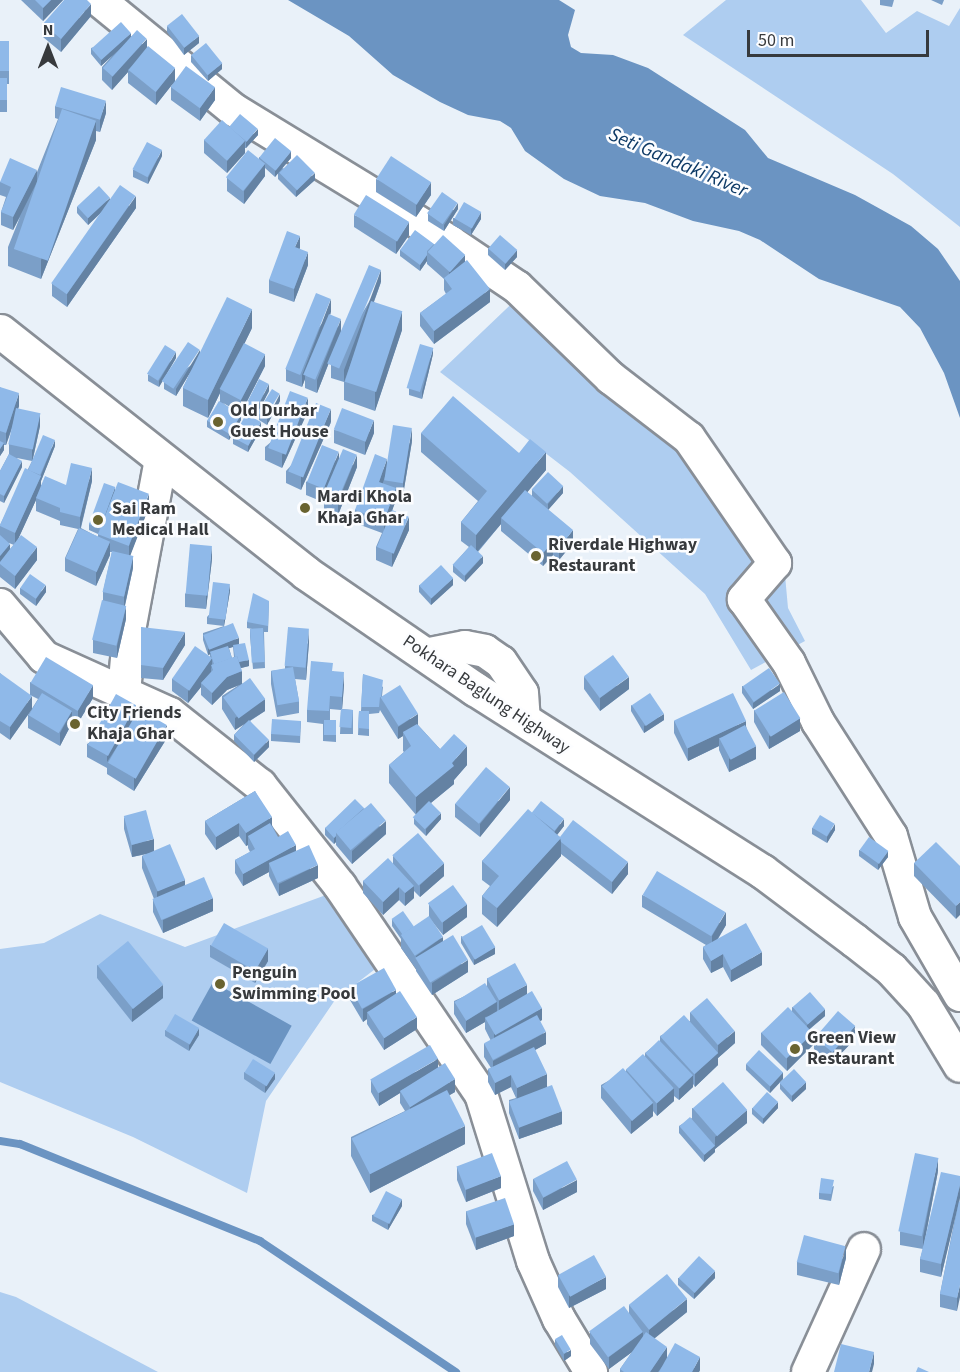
<!DOCTYPE html>
<html>
<head>
<meta charset="utf-8">
<style>
  body { margin:0 }
  #map { position:relative; width:960px; height:1372px; overflow:hidden; background:#e9f1f9; font-family:"Source Sans 3",sans-serif }
  div>[style] { position:absolute }
  .green>* { inset:0; background:#aecdf0 }
  .water>* { inset:0; background:#6b94c2; transform-origin:0 0 }
  .stream>* { height:8px; margin:-4px; padding:0 4px; transform-origin:4px; border-radius:4px; background:#6b94c2 }
  .roads { filter:drop-shadow(2px 0 #898f97) drop-shadow(-2px 0 #898f97) drop-shadow(0 2px #898f97) drop-shadow(0 -2px #898f97) }
  .minor>* { height:32px; margin:-16px; padding:0 16px; transform-origin:16px; border-radius:16px; background:#fff }
  .highway>* { height:33px; margin:-16.5px; padding:0 16.5px; transform-origin:16.5px; border-radius:16.5px; background:#fff }
  .wall>* { inset:0; background:#7b9fc8 }
  .shaded-wall>* { inset:0; background:#6482a3 }
  .building>* { inset:0; background:#8fb9e9; transform-origin:0 0 }
  .dots>* { width:16px; height:16px; translate:-50% -50%; box-sizing:border-box; border:3px solid #fcfdff; border-radius:50% }
  span { translate:-50% -50%; white-space:nowrap; text-align:center; line-height:1.15; -webkit-text-stroke:5px #fcfdff; paint-order:stroke }
  .poi-label { font-size:18px; color:#373a3d; font-weight:700 }
  .left { translate:0 -50%; text-align:left }
  .street-label { font-size:18px; color:#373a3d }
  .water-label { font-size:20px; color:#0e3a66; font-style:italic }
  .north { position:absolute; left:18px; top:18px; width:60px; height:60px; -webkit-text-stroke:4px #fcfdff; paint-order:stroke; rotate:0deg; font-size:16px; font-weight:700; line-height:24px; text-align:center; color:#373a3d }
  .north::after { content:''; display:block; margin:auto; width:21px; height:27px; background:#373a3d; clip-path:polygon(50% 0,100% 100%,50% 72%,0 100%) }
  .scale { position:absolute; left:747px; top:30px; width:182px; height:27px; box-sizing:border-box; border:3px solid #373a3d; border-top:0; padding-left:8px; font-size:18px; line-height:21px; white-space:nowrap; color:#373a3d; -webkit-text-stroke:4px #fcfdff; paint-order:stroke }
</style>
</head>
<body>
<div id="map">
  <div class="green">
    <i style="clip-path:polygon(726px 0,861px 0,886px 33px,917px 11px,949px 26px,960px 8px,960px 227px,893px 174px,683px 35px)"></i>
    <i style="clip-path:polygon(527px 289px,783px 553px,788px 608px,805px 641px,751px 670px,705px 594px,570px 472px,440px 372px)"></i>
    <i style="clip-path:polygon(326px 895px,379px 966px,335px 1000px,266px 1101px,247px 1193px,133px 1137px,0 1082px,0 949px,44px 943px,100px 914px,185px 947px)"></i>
    <i style="clip-path:polygon(0 1292px,16px 1297px,158px 1372px,0 1372px)"></i>
  </div>
  <div class="water">
    <i style="clip-path:polygon(288px 0,559px 0,575px 10px,568px 35px,571px 47px,581px 53px,613px 55px,648px 68px,745px 130px,768px 158px,855px 195px,911px 226px,938px 249px,960px 281px,960px 418px,944px 373px,920px 328px,900px 307px,819px 279px,760px 240px,739px 231px,693px 221px,645px 203px,600px 196px,564px 179px,525px 151px,511px 128px,500px 121px,468px 115px,440px 102px,393px 75px,349px 36px)"></i>
    <i style="left:213px;top:982px;width:90px;height:44px;rotate:29deg"></i>
  </div>
  <div class="stream">
    <i style="left:0;top:1141px;width:20px;rotate:9deg"></i>
    <i style="left:20px;top:1144px;width:259px;rotate:22deg"></i>
    <i style="left:260px;top:1241px;width:236px;rotate:33.8deg"></i>
  </div>
  <div class="roads">
    <div class="minor">
      <i style="left:99px;top:0;width:174px;rotate:39.2deg"></i>
      <i style="left:234px;top:110px;width:253px;rotate:31.4deg"></i>
      <i style="left:450px;top:242px;width:81px;rotate:33.9deg"></i>
      <i style="left:517px;top:287px;width:131px;rotate:44.1deg"></i>
      <i style="left:611px;top:378px;width:98px;rotate:37.6deg"></i>
      <i style="left:689px;top:438px;width:152px;rotate:55.5deg"></i>
      <i style="left:775px;top:563px;width:48px;rotate:130.7deg"></i>
      <i style="left:744px;top:599px;width:78px;rotate:54.9deg"></i>
      <i style="left:789px;top:663px;width:66px;rotate:63.8deg"></i>
      <i style="left:818px;top:722px;width:135px;rotate:57.4deg"></i>
      <i style="left:891px;top:836px;width:84px;rotate:73.5deg"></i>
      <i style="left:915px;top:917px;width:90px;rotate:60deg"></i>
      <i style="left:0;top:605px;width:68px;rotate:49.8deg"></i>
      <i style="left:44px;top:657px;width:138px;rotate:24.3deg"></i>
      <i style="left:170px;top:714px;width:115px;rotate:38.3deg"></i>
      <i style="left:260px;top:785px;width:129px;rotate:51.6deg"></i>
      <i style="left:340px;top:886px;width:251px;rotate:55.9deg"></i>
      <i style="left:481px;top:1094px;width:175px;rotate:72.7deg"></i>
      <i style="left:533px;top:1261px;width:64px;rotate:65.9deg"></i>
      <i style="left:559px;top:1319px;width:62px;rotate:58.9deg"></i>
      <i style="left:425px;top:655px;width:41px;rotate:-11.3deg"></i>
      <i style="left:465px;top:647px;width:20px;rotate:11deg"></i>
      <i style="left:485px;top:651px;width:19px;rotate:35deg"></i>
      <i style="left:501px;top:662px;width:37px;rotate:56deg"></i>
      <i style="left:522px;top:693px;width:27px;rotate:86deg"></i>
      <i style="left:124px;top:693px;width:68px;rotate:-85deg"></i>
      <i style="left:130px;top:625px;width:169px;rotate:-79.4deg"></i>
      <i style="left:808px;top:1372px;width:135px;rotate:-65.5deg"></i>
    </div>
    <div class="highway">
      <i style="left:0;top:331px;width:390px;rotate:38.3deg"></i>
      <i style="left:306px;top:573px;width:205px;rotate:34.5deg"></i>
      <i style="left:475px;top:689px;width:340px;rotate:32.4deg"></i>
      <i style="left:762px;top:871px;width:115px;rotate:36.9deg"></i>
      <i style="left:854px;top:940px;width:47px;rotate:38.1deg"></i>
      <i style="left:891px;top:969px;width:47px;rotate:47.6deg"></i>
      <i style="left:923px;top:1004px;width:71px;rotate:58.8deg"></i>
    </div>
  </div>
  <div class="wall">
    <i style="clip-path:polygon(21px 0,63px 0,43px 21px)"></i>
    <i style="clip-path:polygon(880px 0,894px 0,892px 7px,880px 5px)"></i>
    <i style="clip-path:polygon(931px 0,944px 0,942px 5px)"></i>
    <i style="clip-path:polygon(91px 16px,61px 52px,43px 37px,43px 24px)"></i>
    <i style="clip-path:polygon(167px 26px,199px 43px,184px 55px,167px 32px)"></i>
    <i style="clip-path:polygon(131px 36px,147px 47px,175px 81px,215px 100px,200px 121px,171px 100px,171px 87px,174px 82px,156px 105px,128px 83px,128px 72px,112px 90px,102px 80px,102px 67px,113px 55px,101px 66px,91px 54px,91px 48px)"></i>
    <i style="clip-path:polygon(0 41px,9px 41px,9px 84px,7px 84px,7px 112px,0 112px)"></i>
    <i style="clip-path:polygon(191px 55px,222px 69px,208px 81px,191px 62px)"></i>
    <i style="clip-path:polygon(55px 106px,106px 113px,100px 132px,96px 131px,96px 140px,41px 279px,8px 266px,8px 247px,20px 217px,13px 230px,1px 225px,1px 212px,6px 197px,0 195px,0 182px,37px 172px,58px 119px,55px 118px)"></i>
    <i style="clip-path:polygon(229px 127px,258px 135px,246px 148px,245px 148px,245px 153px,227px 173px,204px 153px,204px 140px)"></i>
    <i style="clip-path:polygon(162px 156px,148px 184px,133px 177px,133px 170px)"></i>
    <i style="clip-path:polygon(259px 157px,291px 158px,282px 168px,315px 180px,296px 197px,278px 179px,278px 173px,275px 177px,265px 168px,265px 176px,244px 204px,227px 191px,227px 178px,259px 159px)"></i>
    <i style="clip-path:polygon(376px 179px,431px 195px,416px 217px,376px 192px)"></i>
    <i style="clip-path:polygon(110px 200px,136px 208px,67px 307px,52px 296px,52px 284px,102px 212px,88px 225px,77px 213px,77px 207px)"></i>
    <i style="clip-path:polygon(458px 209px,444px 231px,428px 221px,428px 214px)"></i>
    <i style="clip-path:polygon(354px 215px,409px 235px,396px 254px,354px 227px)"></i>
    <i style="clip-path:polygon(453px 218px,481px 219px,471px 235px,453px 225px)"></i>
    <i style="clip-path:polygon(434px 244px,465px 262px,490px 302px,434px 344px,420px 326px,420px 313px,446px 294px,444px 290px,444px 279px,427px 264px,427px 261px,420px 271px,400px 256px,400px 250px)"></i>
    <i style="clip-path:polygon(488px 248px,517px 257px,505px 270px,488px 255px)"></i>
    <i style="clip-path:polygon(299px 249px,308px 265px,294px 302px,269px 293px,269px 280px)"></i>
    <i style="clip-path:polygon(381px 282px,374px 302px,402px 330px,375px 411px,344px 400px,344px 382px,349px 368px,344px 382px,331px 378px,331px 365px)"></i>
    <i style="clip-path:polygon(331px 312px,330px 315px,341px 332px,317px 393px,305px 388px,305px 379px,302px 387px,286px 381px,286px 369px)"></i>
    <i style="clip-path:polygon(252px 328px,244px 344px,265px 366px,241px 413px,223px 403px,241px 420px,229px 440px,207px 427px,207px 421px,220px 402px,220px 393px,208px 418px,183px 406px,183px 388px,191px 371px,176px 396px,164px 389px,164px 382px)"></i>
    <i style="clip-path:polygon(433px 354px,422px 399px,409px 395px,409px 389px)"></i>
    <i style="clip-path:polygon(176px 358px,159px 387px,148px 381px,148px 375px)"></i>
    <i style="clip-path:polygon(evenodd,0 387px,19px 406px,18px 409px,40px 426px,33px 459px,55px 446px,41px 481px,41px 485px,66px 485px,92px 481px,81px 528px,98px 537px,98px 534px,89px 530px,89px 524px,115px 490px,149px 507px,130px 555px,133px 568px,125px 606px,126px 619px,117px 658px,93px 653px,93px 640px,103px 601px,103px 592px,112px 552px,110px 552px,110px 555px,96px 586px,65px 571px,65px 558px,78px 529px,60px 525px,60px 521px,36px 511px,36px 500px,18px 539px,37px 560px,15px 589px,0 577px,0 525px,32px 461px,17px 458px,22px 467px,4px 503px,0 501px,0 471px,9px 454px,9px 444px,13px 426px,6px 445px,4px 445px,4px 450px,0 456px,0 387px,9px 543px,14px 545px,10px 549px,9px 543px)"></i>
    <i style="clip-path:polygon(269px 391px,256px 416px,246px 411px,246px 405px)"></i>
    <i style="clip-path:polygon(280px 401px,267px 425px,259px 420px,259px 414px)"></i>
    <i style="clip-path:polygon(308px 411px,282px 468px,265px 460px,265px 447px)"></i>
    <i style="clip-path:polygon(331px 422px,301px 490px,286px 483px,286px 471px)"></i>
    <i style="clip-path:polygon(261px 429px,248px 452px,233px 444px,233px 438px)"></i>
    <i style="clip-path:polygon(334px 430px,374px 433px,365px 455px,334px 443px)"></i>
    <i style="clip-path:polygon(421px 433px,519px 453px,546px 470px,527px 492px,532px 496px,532px 490px,563px 493px,548px 510px,573px 543px,559px 560px,553px 555px,543px 566px,501px 531px,501px 524px,478px 552px,483px 563px,465px 582px,453px 572px,453px 565px,469px 547px,461px 541px,461px 522px,478px 501px,421px 452px)"></i>
    <i style="clip-path:polygon(412px 441px,403px 495px,396px 494px,396px 500px,392px 510px,409px 530px,392px 567px,376px 560px,376px 547px,382px 533px,355px 523px,355px 510px,387px 464px)"></i>
    <i style="clip-path:polygon(339px 458px,357px 467px,338px 515px,324px 510px,324px 501px,323px 502px,306px 495px,306px 482px)"></i>
    <i style="clip-path:polygon(212px 559px,206px 609px,185px 607px,185px 594px)"></i>
    <i style="clip-path:polygon(419px 585px,453px 585px,431px 605px,419px 592px)"></i>
    <i style="clip-path:polygon(20px 588px,46px 592px,36px 606px,20px 594px)"></i>
    <i style="clip-path:polygon(evenodd,230px 591px,224px 626px,239px 644px,249px 666px,241px 668px,242px 683px,265px 711px,250px 721px,269px 747px,254px 762px,234px 741px,234px 735px,244px 724px,235px 730px,222px 709px,222px 696px,239px 685px,227px 690px,212px 705px,201px 695px,201px 687px,188px 703px,172px 691px,172px 679px,210px 657px,210px 654px,208px 655px,203px 640px,203px 633px,224px 626px,207px 624px,207px 617px,230px 591px,233px 647px,234px 657px,232px 658px,229px 648px,233px 647px)"></i>
    <i style="clip-path:polygon(269px 601px,268px 632px,264px 632px,265px 668px,253px 669px,250px 636px,250px 629px,252px 629px,247px 628px,247px 622px)"></i>
    <i style="clip-path:polygon(141px 627px,185px 645px,163px 680px,141px 678px)"></i>
    <i style="clip-path:polygon(309px 642px,306px 680px,295px 679px,299px 701px,299px 713px,277px 717px,271px 684px,271px 671px,285px 669px,285px 666px)"></i>
    <i style="clip-path:polygon(333px 671px,344px 685px,342px 709px,353px 710px,353px 734px,340px 734px,341px 710px,330px 709px,330px 720px,336px 720px,336px 742px,323px 741px,323px 724px,307px 722px,307px 710px)"></i>
    <i style="clip-path:polygon(0 673px,32px 709px,10px 740px,0 733px)"></i>
    <i style="clip-path:polygon(363px 674px,383px 687px,382px 696px,418px 725px,440px 749px,467px 765px,454px 780px,454px 784px,431px 803px,441px 819px,426px 836px,414px 824px,414px 818px,416px 815px,389px 783px,389px 765px,404px 752px,403px 751px,403px 736px,398px 739px,380px 710px,379px 713px,369px 714px,369px 736px,358px 735px,359px 711px,361px 711px)"></i>
    <i style="clip-path:polygon(584px 677px,629px 689px,600px 711px,584px 689px)"></i>
    <i style="clip-path:polygon(30px 682px,93px 698px,78px 723px,72px 720px,72px 723px,60px 746px,28px 728px,28px 715px,38px 699px,30px 695px)"></i>
    <i style="clip-path:polygon(742px 686px,780px 691px,753px 709px,742px 693px)"></i>
    <i style="clip-path:polygon(631px 705px,664px 720px,644px 733px,631px 711px)"></i>
    <i style="clip-path:polygon(754px 710px,800px 731px,769px 749px,754px 722px)"></i>
    <i style="clip-path:polygon(136px 715px,167px 738px,134px 791px,107px 774px,107px 768px,87px 757px,87px 744px)"></i>
    <i style="clip-path:polygon(301px 721px,300px 743px,271px 741px,271px 734px)"></i>
    <i style="clip-path:polygon(674px 721px,746px 726px,756px 759px,729px 772px,719px 750px,719px 746px,688px 761px,674px 733px)"></i>
    <i style="clip-path:polygon(255px 791px,278px 837px,296px 851px,318px 878px,279px 896px,269px 876px,269px 872px,243px 886px,235px 873px,235px 860px,250px 852px,248px 848px,248px 845px,246px 846px,239px 836px,216px 850px,205px 834px,205px 821px)"></i>
    <i style="clip-path:polygon(510px 800px,480px 837px,455px 817px,455px 804px)"></i>
    <i style="clip-path:polygon(364px 808px,386px 834px,352px 864px,336px 845px,336px 842px,334px 844px,325px 835px,325px 828px)"></i>
    <i style="clip-path:polygon(532px 813px,564px 826px,557px 835px,560px 837px,628px 874px,612px 894px,561px 854px,561px 856px,497px 927px,482px 914px,482px 896px,490px 886px,482px 880px,482px 861px)"></i>
    <i style="clip-path:polygon(124px 817px,185px 885px,213px 911px,163px 933px,153px 912px,153px 899px,154px 899px,142px 868px,142px 856px,147px 854px,132px 857px,124px 829px)"></i>
    <i style="clip-path:polygon(812px 828px,835px 830px,827px 843px,812px 834px)"></i>
    <i style="clip-path:polygon(859px 850px,888px 857px,878px 870px,859px 856px)"></i>
    <i style="clip-path:polygon(393px 856px,444px 876px,420px 897px,414px 891px,414px 898px,405px 906px,399px 900px,383px 915px,363px 893px,363px 881px,393px 864px)"></i>
    <i style="clip-path:polygon(914px 863px,960px 866px,956px 919px,914px 876px)"></i>
    <i style="clip-path:polygon(642px 895px,726px 925px,718px 939px,762px 965px,731px 982px,723px 967px,711px 973px,703px 959px,703px 947px,706px 945px,642px 907px)"></i>
    <i style="clip-path:polygon(429px 904px,467px 917px,443px 935px,430px 919px,443px 942px,468px 972px,432px 995px,416px 971px,416px 968px,416px 969px,401px 948px,401px 939px,392px 926px,392px 919px,414px 927px,429px 917px)"></i>
    <i style="clip-path:polygon(461px 936px,495px 954px,474px 965px,461px 943px)"></i>
    <i style="clip-path:polygon(210px 945px,268px 961px,255px 983px,210px 957px)"></i>
    <i style="clip-path:polygon(97px 965px,163px 998px,132px 1022px,97px 978px)"></i>
    <i style="clip-path:polygon(487px 978px,527px 994px,542px 1020px,540px 1021px,546px 1044px,535px 1050px,547px 1086px,562px 1124px,519px 1139px,509px 1113px,509px 1100px,516px 1098px,511px 1087px,495px 1095px,488px 1082px,488px 1069px,491px 1068px,484px 1057px,484px 1044px,491px 1041px,485px 1029px,485px 1022px,466px 1033px,454px 1014px,454px 1001px,487px 986px)"></i>
    <i style="clip-path:polygon(350px 987px,396px 993px,417px 1029px,384px 1050px,367px 1024px,367px 1019px,363px 1022px,350px 1000px)"></i>
    <i style="clip-path:polygon(792px 1007px,825px 1016px,810px 1029px,813px 1045px,787px 1071px,761px 1045px,761px 1033px,792px 1011px)"></i>
    <i style="clip-path:polygon(690px 1012px,735px 1043px,718px 1058px,718px 1065px,695px 1087px,693px 1084px,693px 1087px,679px 1100px,674px 1096px,674px 1101px,657px 1116px,653px 1111px,653px 1116px,631px 1134px,601px 1098px,601px 1085px,626px 1071px,626px 1070px,645px 1057px,645px 1053px,660px 1041px,660px 1036px,690px 1021px)"></i>
    <i style="clip-path:polygon(165px 1030px,199px 1035px,189px 1051px,165px 1036px)"></i>
    <i style="clip-path:polygon(814px 1037px,855px 1039px,830px 1065px,814px 1049px)"></i>
    <i style="clip-path:polygon(746px 1064px,783px 1079px,770px 1093px,746px 1070px)"></i>
    <i style="clip-path:polygon(438px 1068px,455px 1092px,449px 1095px,465px 1144px,370px 1193px,351px 1156px,351px 1137px,405px 1111px,400px 1103px,400px 1093px,379px 1106px,371px 1092px,371px 1080px)"></i>
    <i style="clip-path:polygon(244px 1072px,275px 1079px,265px 1093px,244px 1079px)"></i>
    <i style="clip-path:polygon(780px 1083px,806px 1089px,792px 1102px,780px 1089px)"></i>
    <i style="clip-path:polygon(692px 1108px,747px 1123px,715px 1149px,715px 1152px,704px 1162px,679px 1133px,679px 1126px,692px 1118px)"></i>
    <i style="clip-path:polygon(752px 1108px,778px 1108px,763px 1124px,752px 1114px)"></i>
    <i style="clip-path:polygon(457px 1167px,501px 1188px,466px 1202px,457px 1180px)"></i>
    <i style="clip-path:polygon(938px 1171px,924px 1244px,960px 1176px,957px 1311px,940px 1307px,940px 1294px,957px 1208px,941px 1277px,920px 1272px,920px 1259px,923px 1249px,900px 1245px,900px 1232px)"></i>
    <i style="clip-path:polygon(533px 1179px,577px 1192px,543px 1210px,533px 1191px)"></i>
    <i style="clip-path:polygon(834px 1186px,831px 1201px,819px 1199px,819px 1193px)"></i>
    <i style="clip-path:polygon(402px 1206px,388px 1230px,372px 1221px,372px 1215px)"></i>
    <i style="clip-path:polygon(466px 1211px,514px 1236px,476px 1250px,466px 1224px)"></i>
    <i style="clip-path:polygon(846px 1258px,839px 1285px,797px 1275px,797px 1262px)"></i>
    <i style="clip-path:polygon(558px 1275px,606px 1289px,569px 1308px,558px 1287px)"></i>
    <i style="clip-path:polygon(678px 1278px,715px 1278px,694px 1299px,678px 1285px)"></i>
    <i style="clip-path:polygon(629px 1305px,687px 1312px,654px 1338px,667px 1357px,700px 1370px,699px 1372px,620px 1372px,620px 1369px,632px 1352px,609px 1369px,590px 1344px,590px 1332px,629px 1313px)"></i>
    <i style="clip-path:polygon(555px 1339px,571px 1356px,564px 1361px,555px 1345px)"></i>
  </div>
  <div class="shaded-wall">
    <i style="clip-path:polygon(51px 0,63px 0,43px 21px,43px 8px)"></i>
    <i style="clip-path:polygon(91px 4px,91px 16px,61px 52px,61px 39px)"></i>
    <i style="clip-path:polygon(131px 33px,131px 39px,101px 66px,101px 59px)"></i>
    <i style="clip-path:polygon(199px 36px,199px 43px,184px 55px,184px 48px)"></i>
    <i style="clip-path:polygon(147px 39px,147px 52px,128px 70px,128px 72px,112px 90px,112px 77px)"></i>
    <i style="clip-path:polygon(222px 63px,222px 69px,208px 81px,208px 75px)"></i>
    <i style="clip-path:polygon(175px 68px,175px 81px,156px 105px,156px 92px)"></i>
    <i style="clip-path:polygon(215px 87px,215px 100px,200px 121px,200px 108px)"></i>
    <i style="clip-path:polygon(106px 101px,106px 113px,100px 132px,100px 119px)"></i>
    <i style="clip-path:polygon(96px 121px,96px 140px,41px 279px,41px 260px)"></i>
    <i style="clip-path:polygon(258px 129px,258px 135px,246px 148px,246px 142px)"></i>
    <i style="clip-path:polygon(245px 141px,245px 153px,227px 173px,227px 161px)"></i>
    <i style="clip-path:polygon(162px 150px,162px 156px,148px 184px,148px 178px)"></i>
    <i style="clip-path:polygon(291px 151px,291px 158px,275px 177px,275px 170px)"></i>
    <i style="clip-path:polygon(265px 164px,265px 176px,244px 204px,244px 191px)"></i>
    <i style="clip-path:polygon(37px 170px,37px 182px,13px 230px,13px 217px)"></i>
    <i style="clip-path:polygon(315px 173px,315px 180px,296px 197px,296px 191px)"></i>
    <i style="clip-path:polygon(431px 182px,431px 195px,416px 217px,416px 205px)"></i>
    <i style="clip-path:polygon(136px 196px,136px 208px,67px 307px,67px 294px)"></i>
    <i style="clip-path:polygon(110px 198px,110px 204px,88px 225px,88px 218px)"></i>
    <i style="clip-path:polygon(458px 203px,458px 209px,444px 231px,444px 225px)"></i>
    <i style="clip-path:polygon(481px 212px,481px 219px,471px 235px,471px 229px)"></i>
    <i style="clip-path:polygon(409px 222px,409px 235px,396px 254px,396px 242px)"></i>
    <i style="clip-path:polygon(300px 236px,300px 248px,295px 260px,295px 247px)"></i>
    <i style="clip-path:polygon(517px 250px,517px 257px,505px 270px,505px 264px)"></i>
    <i style="clip-path:polygon(308px 252px,308px 265px,294px 302px,294px 289px)"></i>
    <i style="clip-path:polygon(427px 255px,427px 261px,420px 271px,420px 265px)"></i>
    <i style="clip-path:polygon(465px 255px,465px 268px,449px 284px,449px 272px)"></i>
    <i style="clip-path:polygon(381px 270px,381px 282px,344px 382px,344px 370px)"></i>
    <i style="clip-path:polygon(490px 289px,490px 302px,434px 344px,434px 331px)"></i>
    <i style="clip-path:polygon(331px 299px,331px 312px,306px 376px,305px 376px,305px 379px,302px 387px,302px 375px)"></i>
    <i style="clip-path:polygon(252px 309px,252px 328px,222px 390px,220px 389px,220px 393px,208px 418px,208px 400px)"></i>
    <i style="clip-path:polygon(402px 311px,402px 330px,375px 411px,375px 392px)"></i>
    <i style="clip-path:polygon(341px 319px,341px 332px,317px 393px,317px 380px)"></i>
    <i style="clip-path:polygon(433px 348px,433px 354px,422px 399px,422px 392px)"></i>
    <i style="clip-path:polygon(200px 350px,200px 356px,176px 396px,176px 389px)"></i>
    <i style="clip-path:polygon(176px 352px,176px 358px,159px 387px,159px 381px)"></i>
    <i style="clip-path:polygon(265px 354px,265px 366px,241px 413px,241px 400px)"></i>
    <i style="clip-path:polygon(269px 384px,269px 391px,256px 416px,256px 410px)"></i>
    <i style="clip-path:polygon(19px 393px,19px 406px,6px 445px,6px 433px)"></i>
    <i style="clip-path:polygon(280px 394px,280px 401px,267px 425px,267px 419px)"></i>
    <i style="clip-path:polygon(308px 398px,308px 411px,282px 468px,282px 455px)"></i>
    <i style="clip-path:polygon(331px 409px,331px 422px,301px 490px,301px 477px)"></i>
    <i style="clip-path:polygon(40px 413px,40px 426px,32px 462px,32px 449px)"></i>
    <i style="clip-path:polygon(241px 414px,241px 420px,229px 440px,229px 433px)"></i>
    <i style="clip-path:polygon(374px 420px,374px 433px,365px 455px,365px 442px)"></i>
    <i style="clip-path:polygon(261px 422px,261px 429px,248px 452px,248px 446px)"></i>
    <i style="clip-path:polygon(412px 428px,412px 441px,403px 495px,403px 482px)"></i>
    <i style="clip-path:polygon(55px 440px,55px 446px,41px 481px,41px 475px)"></i>
    <i style="clip-path:polygon(4px 443px,4px 450px,0 456px,0 449px)"></i>
    <i style="clip-path:polygon(339px 452px,339px 465px,324px 497px,323px 502px,323px 490px)"></i>
    <i style="clip-path:polygon(546px 452px,546px 470px,504px 520px,501px 518px,501px 524px,476px 553px,476px 535px)"></i>
    <i style="clip-path:polygon(357px 455px,357px 467px,338px 515px,338px 502px)"></i>
    <i style="clip-path:polygon(387px 459px,387px 471px,379px 494px,379px 482px)"></i>
    <i style="clip-path:polygon(22px 461px,22px 467px,4px 503px,4px 496px)"></i>
    <i style="clip-path:polygon(92px 468px,92px 481px,80px 530px,80px 517px)"></i>
    <i style="clip-path:polygon(41px 476px,41px 488px,36px 498px,36px 500px,15px 546px,15px 533px)"></i>
    <i style="clip-path:polygon(563px 486px,563px 493px,548px 510px,548px 504px)"></i>
    <i style="clip-path:polygon(115px 487px,115px 493px,100px 534px,100px 528px)"></i>
    <i style="clip-path:polygon(396px 488px,396px 500px,384px 533px,384px 521px)"></i>
    <i style="clip-path:polygon(149px 494px,149px 507px,129px 559px,129px 546px)"></i>
    <i style="clip-path:polygon(409px 517px,409px 530px,392px 567px,392px 554px)"></i>
    <i style="clip-path:polygon(573px 530px,573px 543px,559px 560px,559px 548px)"></i>
    <i style="clip-path:polygon(110px 542px,110px 555px,96px 586px,96px 573px)"></i>
    <i style="clip-path:polygon(553px 542px,553px 555px,543px 566px,543px 553px)"></i>
    <i style="clip-path:polygon(10px 544px,10px 550px,0 563px,0 556px)"></i>
    <i style="clip-path:polygon(212px 546px,212px 559px,206px 609px,206px 596px)"></i>
    <i style="clip-path:polygon(37px 547px,37px 560px,15px 589px,15px 576px)"></i>
    <i style="clip-path:polygon(133px 556px,133px 568px,124px 609px,124px 597px)"></i>
    <i style="clip-path:polygon(483px 556px,483px 563px,465px 582px,465px 576px)"></i>
    <i style="clip-path:polygon(453px 578px,453px 585px,431px 605px,431px 598px)"></i>
    <i style="clip-path:polygon(230px 584px,230px 591px,224px 626px,224px 620px)"></i>
    <i style="clip-path:polygon(46px 585px,46px 592px,36px 606px,36px 599px)"></i>
    <i style="clip-path:polygon(126px 606px,126px 619px,117px 658px,117px 646px)"></i>
    <i style="clip-path:polygon(309px 629px,309px 642px,306px 680px,306px 668px)"></i>
    <i style="clip-path:polygon(185px 632px,185px 645px,163px 680px,163px 668px)"></i>
    <i style="clip-path:polygon(239px 638px,239px 645px,208px 655px,208px 649px)"></i>
    <i style="clip-path:polygon(212px 658px,212px 669px,211px 665px,211px 672px,201px 683px,201px 687px,188px 703px,188px 691px)"></i>
    <i style="clip-path:polygon(249px 660px,249px 666px,237px 669px,237px 662px)"></i>
    <i style="clip-path:polygon(242px 671px,242px 684px,227px 690px,212px 705px,212px 693px,227px 677px)"></i>
    <i style="clip-path:polygon(344px 672px,344px 685px,342px 710px,342px 697px)"></i>
    <i style="clip-path:polygon(629px 677px,629px 689px,600px 711px,600px 698px)"></i>
    <i style="clip-path:polygon(780px 684px,780px 691px,753px 709px,753px 703px)"></i>
    <i style="clip-path:polygon(93px 685px,93px 698px,78px 723px,78px 710px)"></i>
    <i style="clip-path:polygon(32px 696px,32px 709px,10px 740px,10px 727px)"></i>
    <i style="clip-path:polygon(265px 699px,265px 711px,235px 730px,235px 718px)"></i>
    <i style="clip-path:polygon(136px 705px,136px 718px,107px 762px,107px 756px)"></i>
    <i style="clip-path:polygon(72px 711px,72px 723px,60px 746px,60px 733px)"></i>
    <i style="clip-path:polygon(418px 714px,418px 727px,403px 732px,403px 736px,398px 739px,398px 727px)"></i>
    <i style="clip-path:polygon(664px 714px,664px 720px,644px 733px,644px 726px)"></i>
    <i style="clip-path:polygon(800px 718px,800px 731px,769px 749px,769px 736px)"></i>
    <i style="clip-path:polygon(746px 721px,746px 733px,719px 738px,719px 746px,688px 761px,688px 748px)"></i>
    <i style="clip-path:polygon(167px 725px,167px 738px,134px 791px,134px 778px)"></i>
    <i style="clip-path:polygon(269px 740px,269px 747px,254px 762px,254px 755px)"></i>
    <i style="clip-path:polygon(467px 746px,467px 765px,454px 780px,454px 784px,416px 815px,416px 797px,452px 763px)"></i>
    <i style="clip-path:polygon(756px 746px,756px 759px,729px 772px,729px 759px)"></i>
    <i style="clip-path:polygon(510px 787px,510px 800px,480px 837px,480px 824px)"></i>
    <i style="clip-path:polygon(441px 813px,441px 819px,426px 836px,426px 829px)"></i>
    <i style="clip-path:polygon(272px 817px,272px 830px,248px 836px,248px 845px,246px 846px,246px 833px)"></i>
    <i style="clip-path:polygon(564px 819px,564px 826px,553px 840px,553px 834px)"></i>
    <i style="clip-path:polygon(386px 821px,386px 834px,352px 864px,352px 851px)"></i>
    <i style="clip-path:polygon(239px 823px,239px 836px,216px 850px,216px 837px)"></i>
    <i style="clip-path:polygon(835px 824px,835px 830px,827px 843px,827px 837px)"></i>
    <i style="clip-path:polygon(336px 836px,336px 842px,334px 844px,334px 838px)"></i>
    <i style="clip-path:polygon(561px 838px,561px 856px,497px 927px,497px 908px)"></i>
    <i style="clip-path:polygon(154px 839px,154px 852px,132px 857px,132px 845px)"></i>
    <i style="clip-path:polygon(296px 845px,296px 857px,269px 864px,269px 872px,243px 886px,243px 874px)"></i>
    <i style="clip-path:polygon(888px 851px,888px 857px,878px 870px,878px 864px)"></i>
    <i style="clip-path:polygon(628px 862px,628px 874px,612px 894px,612px 882px)"></i>
    <i style="clip-path:polygon(444px 863px,444px 876px,420px 897px,420px 885px)"></i>
    <i style="clip-path:polygon(318px 865px,318px 878px,279px 896px,279px 884px)"></i>
    <i style="clip-path:polygon(185px 880px,185px 892px,157px 904px,157px 891px)"></i>
    <i style="clip-path:polygon(414px 886px,414px 898px,405px 906px,405px 893px)"></i>
    <i style="clip-path:polygon(399px 887px,399px 900px,383px 915px,383px 902px)"></i>
    <i style="clip-path:polygon(213px 898px,213px 911px,163px 933px,163px 920px)"></i>
    <i style="clip-path:polygon(960px 902px,960px 915px,956px 919px,956px 906px)"></i>
    <i style="clip-path:polygon(467px 904px,467px 917px,443px 935px,443px 922px)"></i>
    <i style="clip-path:polygon(726px 912px,726px 925px,712px 948px,712px 936px)"></i>
    <i style="clip-path:polygon(443px 937px,443px 950px,416px 959px,416px 969px,416px 956px)"></i>
    <i style="clip-path:polygon(495px 947px,495px 954px,474px 965px,474px 959px)"></i>
    <i style="clip-path:polygon(268px 948px,268px 961px,255px 983px,255px 970px)"></i>
    <i style="clip-path:polygon(762px 952px,762px 965px,731px 982px,731px 970px)"></i>
    <i style="clip-path:polygon(723px 954px,723px 967px,711px 973px,711px 961px)"></i>
    <i style="clip-path:polygon(468px 960px,468px 972px,432px 995px,432px 983px)"></i>
    <i style="clip-path:polygon(163px 985px,163px 998px,132px 1022px,132px 1009px)"></i>
    <i style="clip-path:polygon(527px 985px,527px 998px,499px 1012px,499px 999px)"></i>
    <i style="clip-path:polygon(396px 990px,396px 1002px,367px 1012px,367px 1019px,363px 1022px,363px 1009px)"></i>
    <i style="clip-path:polygon(497px 1002px,497px 1015px,485px 1017px,485px 1022px,466px 1033px,466px 1021px)"></i>
    <i style="clip-path:polygon(542px 1008px,542px 1020px,494px 1046px,494px 1034px)"></i>
    <i style="clip-path:polygon(825px 1009px,825px 1016px,807px 1031px,807px 1025px)"></i>
    <i style="clip-path:polygon(417px 1017px,417px 1029px,384px 1050px,384px 1038px)"></i>
    <i style="clip-path:polygon(855px 1026px,855px 1039px,830px 1065px,830px 1052px)"></i>
    <i style="clip-path:polygon(199px 1028px,199px 1035px,189px 1051px,189px 1045px)"></i>
    <i style="clip-path:polygon(735px 1031px,735px 1043px,718px 1058px,718px 1045px)"></i>
    <i style="clip-path:polygon(546px 1032px,546px 1044px,493px 1073px,493px 1061px)"></i>
    <i style="clip-path:polygon(813px 1033px,813px 1045px,787px 1071px,787px 1058px)"></i>
    <i style="clip-path:polygon(718px 1053px,718px 1065px,695px 1087px,695px 1074px)"></i>
    <i style="clip-path:polygon(438px 1059px,438px 1071px,400px 1091px,400px 1093px,379px 1106px,379px 1093px)"></i>
    <i style="clip-path:polygon(783px 1072px,783px 1079px,770px 1093px,770px 1086px)"></i>
    <i style="clip-path:polygon(275px 1073px,275px 1079px,265px 1093px,265px 1087px)"></i>
    <i style="clip-path:polygon(547px 1074px,547px 1087px,517px 1101px,517px 1088px)"></i>
    <i style="clip-path:polygon(511px 1075px,511px 1087px,495px 1095px,495px 1083px)"></i>
    <i style="clip-path:polygon(693px 1075px,693px 1087px,679px 1100px,679px 1088px)"></i>
    <i style="clip-path:polygon(455px 1079px,455px 1092px,410px 1119px,410px 1106px)"></i>
    <i style="clip-path:polygon(806px 1082px,806px 1089px,792px 1102px,792px 1096px)"></i>
    <i style="clip-path:polygon(674px 1088px,674px 1101px,657px 1116px,657px 1103px)"></i>
    <i style="clip-path:polygon(778px 1102px,778px 1108px,763px 1124px,763px 1118px)"></i>
    <i style="clip-path:polygon(653px 1103px,653px 1116px,631px 1134px,631px 1121px)"></i>
    <i style="clip-path:polygon(747px 1110px,747px 1123px,715px 1149px,715px 1137px)"></i>
    <i style="clip-path:polygon(562px 1111px,562px 1124px,519px 1139px,519px 1127px)"></i>
    <i style="clip-path:polygon(465px 1126px,465px 1144px,370px 1193px,370px 1174px)"></i>
    <i style="clip-path:polygon(715px 1146px,715px 1152px,704px 1162px,704px 1155px)"></i>
    <i style="clip-path:polygon(938px 1158px,938px 1171px,923px 1250px,923px 1237px)"></i>
    <i style="clip-path:polygon(501px 1176px,501px 1188px,466px 1202px,466px 1189px)"></i>
    <i style="clip-path:polygon(577px 1180px,577px 1192px,543px 1210px,543px 1198px)"></i>
    <i style="clip-path:polygon(960px 1185px,960px 1198px,941px 1277px,941px 1264px)"></i>
    <i style="clip-path:polygon(402px 1199px,402px 1206px,388px 1230px,388px 1224px)"></i>
    <i style="clip-path:polygon(514px 1224px,514px 1236px,476px 1250px,476px 1237px)"></i>
    <i style="clip-path:polygon(846px 1246px,846px 1258px,839px 1285px,839px 1273px)"></i>
    <i style="clip-path:polygon(715px 1271px,715px 1278px,694px 1299px,694px 1293px)"></i>
    <i style="clip-path:polygon(606px 1277px,606px 1289px,569px 1308px,569px 1296px)"></i>
    <i style="clip-path:polygon(960px 1285px,960px 1297px,957px 1311px,957px 1298px)"></i>
    <i style="clip-path:polygon(687px 1299px,687px 1312px,649px 1343px,649px 1330px)"></i>
    <i style="clip-path:polygon(643px 1332px,643px 1344px,609px 1369px,609px 1357px)"></i>
    <i style="clip-path:polygon(667px 1347px,667px 1360px,658px 1372px,650px 1372px)"></i>
    <i style="clip-path:polygon(571px 1350px,571px 1356px,564px 1361px,564px 1354px)"></i>
    <i style="clip-path:polygon(874px 1352px,874px 1364px,872px 1372px,869px 1372px)"></i>
    <i style="clip-path:polygon(700px 1357px,700px 1370px,699px 1372px,692px 1372px)"></i>
  </div>
  <div class="building">
    <i style="clip-path:polygon(35px 0,51px 0,43px 8px)"></i>
    <i style="clip-path:polygon(64px 0,87px 0,91px 4px,61px 39px,43px 24px)"></i>
    <i style="left:182px;top:14px;width:28px;height:19px;rotate:52deg"></i>
    <i style="left:121px;top:22px;width:15px;height:40px;rotate:48deg"></i>
    <i style="left:137px;top:30px;width:13px;height:51px;rotate:42deg"></i>
    <i style="left:0;top:41px;width:9px;height:30px"></i>
    <i style="left:206px;top:43px;width:26px;height:19px;rotate:51deg"></i>
    <i style="left:148px;top:46px;width:35px;height:31px;rotate:39deg"></i>
    <i style="left:186px;top:66px;width:36px;height:26px;rotate:36deg"></i>
    <i style="left:0;top:78px;width:7px;height:22px"></i>
    <i style="left:61px;top:87px;width:47px;height:20px;rotate:17deg"></i>
    <i style="left:62px;top:109px;width:36px;height:148px;rotate:19deg"></i>
    <i style="left:240px;top:114px;width:23px;height:17px;rotate:40deg"></i>
    <i style="left:222px;top:120px;width:31px;height:27px;rotate:42deg"></i>
    <i style="left:275px;top:138px;width:21px;height:25px;rotate:39deg"></i>
    <i style="left:147px;top:142px;width:17px;height:31px;rotate:28deg"></i>
    <i style="left:248px;top:150px;width:22px;height:35px;rotate:39deg"></i>
    <i style="left:297px;top:155px;width:25px;height:25px;rotate:45deg"></i>
    <i style="left:391px;top:156px;width:48px;height:27px;rotate:33deg"></i>
    <i style="clip-path:polygon(10px 158px,37px 170px,13px 217px,1px 212px,11px 187px,0 182px)"></i>
    <i style="left:120px;top:185px;width:19px;height:120px;rotate:35deg"></i>
    <i style="left:99px;top:186px;width:16px;height:30px;rotate:47deg"></i>
    <i style="left:442px;top:192px;width:19px;height:26px;rotate:35deg"></i>
    <i style="left:366px;top:195px;width:51px;height:23px;rotate:32deg"></i>
    <i style="left:464px;top:202px;width:20px;height:19px;rotate:30deg"></i>
    <i style="clip-path:polygon(415px 230px,434px 244px,427px 251px,427px 255px,420px 265px,400px 250px)"></i>
    <i style="clip-path:polygon(287px 231px,300px 236px,295px 247px,308px 252px,294px 289px,269px 280px)"></i>
    <i style="left:443px;top:235px;width:30px;height:23px;rotate:42deg"></i>
    <i style="left:500px;top:235px;width:23px;height:18px;rotate:41deg"></i>
    <i style="clip-path:polygon(467px 260px,490px 289px,434px 331px,420px 313px,452px 289px,444px 278px)"></i>
    <i style="left:369px;top:265px;width:13px;height:107px;rotate:23deg"></i>
    <i style="left:316px;top:293px;width:16px;height:82px;rotate:22deg"></i>
    <i style="left:227px;top:297px;width:28px;height:101px;rotate:26deg"></i>
    <i style="left:371px;top:301px;width:33px;height:85px;rotate:18deg"></i>
    <i style="left:329px;top:314px;width:13px;height:66px;rotate:23deg"></i>
    <i style="left:188px;top:342px;width:14px;height:47px;rotate:34deg"></i>
    <i style="left:244px;top:343px;width:24px;height:52px;rotate:28deg"></i>
    <i style="left:420px;top:344px;width:14px;height:46px;rotate:17deg"></i>
    <i style="left:165px;top:345px;width:13px;height:34px;rotate:32deg"></i>
    <i style="left:259px;top:379px;width:11px;height:29px;rotate:27deg"></i>
    <i style="clip-path:polygon(0 387px,19px 393px,6px 433px,0 431px)"></i>
    <i style="left:272px;top:389px;width:9px;height:28px;rotate:32deg"></i>
    <i style="left:290px;top:391px;width:19px;height:61px;rotate:21deg"></i>
    <i style="clip-path:polygon(453px 396px,519px 453px,530px 439px,546px 452px,476px 535px,461px 522px,487px 491px,421px 433px)"></i>
    <i style="left:219px;top:401px;width:26px;height:23px;rotate:31deg"></i>
    <i style="left:316px;top:403px;width:16px;height:74px;rotate:22deg"></i>
    <i style="left:16px;top:408px;width:25px;height:37px;rotate:12deg"></i>
    <i style="left:342px;top:408px;width:34px;height:23px;rotate:21deg"></i>
    <i style="left:246px;top:414px;width:17px;height:27px;rotate:28deg"></i>
    <i style="left:393px;top:425px;width:19px;height:56px;rotate:9deg"></i>
    <i style="left:43px;top:435px;width:13px;height:38px;rotate:23deg"></i>
    <i style="clip-path:polygon(0 441px,4px 443px,0 449px)"></i>
    <i style="left:322px;top:445px;width:18px;height:40px;rotate:22deg"></i>
    <i style="left:343px;top:449px;width:15px;height:52px;rotate:23deg"></i>
    <i style="clip-path:polygon(9px 454px,22px 461px,4px 496px,0 494px,0 471px)"></i>
    <i style="clip-path:polygon(375px 454px,387px 459px,379px 482px,396px 488px,384px 521px,355px 510px)"></i>
    <i style="clip-path:polygon(71px 463px,92px 468px,80px 517px,60px 512px,60px 508px,36px 498px,45px 476px,66px 485px)"></i>
    <i style="clip-path:polygon(25px 468px,41px 476px,15px 533px,0 526px,0 525px)"></i>
    <i style="left:548px;top:472px;width:21px;height:24px;rotate:43deg"></i>
    <i style="left:118px;top:482px;width:33px;height:56px;rotate:21deg"></i>
    <i style="left:104px;top:483px;width:12px;height:44px;rotate:20deg"></i>
    <i style="clip-path:polygon(525px 490px,573px 530px,559px 548px,553px 542px,543px 553px,501px 518px)"></i>
    <i style="left:392px;top:510px;width:18px;height:40px;rotate:22deg"></i>
    <i style="left:79px;top:528px;width:34px;height:33px;rotate:24deg"></i>
    <i style="clip-path:polygon(0 535px,10px 544px,0 556px)"></i>
    <i style="clip-path:polygon(21px 535px,37px 547px,15px 576px,0 564px,0 562px)"></i>
    <i style="left:190px;top:544px;width:22px;height:50px;rotate:5deg"></i>
    <i style="left:471px;top:545px;width:16px;height:27px;rotate:43deg"></i>
    <i style="left:112px;top:551px;width:22px;height:42px;rotate:13deg"></i>
    <i style="left:441px;top:565px;width:18px;height:30px;rotate:47deg"></i>
    <i style="left:30px;top:574px;width:19px;height:17px;rotate:35deg"></i>
    <i style="left:213px;top:582px;width:17px;height:36px;rotate:7deg"></i>
    <i style="clip-path:polygon(253px 593px,269px 601px,268px 626px,247px 622px)"></i>
    <i style="left:102px;top:600px;width:25px;height:41px;rotate:14deg"></i>
    <i style="left:233px;top:623px;width:16px;height:32px;rotate:68deg"></i>
    <i style="clip-path:polygon(141px 627px,185px 632px,163px 668px,141px 665px)"></i>
    <i style="left:288px;top:627px;width:21px;height:39px;rotate:5deg"></i>
    <i style="left:263px;top:628px;width:34px;height:13px;rotate:87deg"></i>
    <i style="clip-path:polygon(245px 643px,249px 660px,239px 662px,237px 656px,235px 657px,233px 645px)"></i>
    <i style="left:195px;top:646px;width:21px;height:40px;rotate:35deg"></i>
    <i style="left:228px;top:646px;width:13px;height:19px;rotate:72deg"></i>
    <i style="left:613px;top:655px;width:27px;height:36px;rotate:54deg"></i>
    <i style="clip-path:polygon(237px 656px,242px 671px,227px 677px,212px 693px,201px 683px,213px 670px,211px 665px)"></i>
    <i style="left:46px;top:657px;width:55px;height:30px;rotate:31deg"></i>
    <i style="clip-path:polygon(311px 661px,333px 663px,332px 671px,344px 672px,342px 697px,330px 696px,329px 711px,307px 710px)"></i>
    <i style="left:293px;top:667px;width:35px;height:22px;rotate:80deg"></i>
    <i style="left:769px;top:668px;width:19px;height:32px;rotate:55deg"></i>
    <i style="clip-path:polygon(0 673px,32px 696px,10px 727px,0 721px)"></i>
    <i style="clip-path:polygon(363px 674px,383px 680px,381px 697px,380px 697px,379px 707px,361px 707px)"></i>
    <i style="left:250px;top:678px;width:26px;height:33px;rotate:54deg"></i>
    <i style="left:400px;top:685px;width:34px;height:23px;rotate:58deg"></i>
    <i style="left:784px;top:692px;width:31px;height:35px;rotate:58deg"></i>
    <i style="left:42px;top:693px;width:35px;height:26px;rotate:31deg"></i>
    <i style="left:650px;top:693px;width:25px;height:22px;rotate:56deg"></i>
    <i style="left:733px;top:693px;width:31px;height:65px;rotate:65deg"></i>
    <i style="left:116px;top:694px;width:23px;height:58px;rotate:29deg"></i>
    <i style="left:139px;top:709px;width:32px;height:62px;rotate:30deg"></i>
    <i style="left:341px;top:709px;width:12px;height:18px;rotate:5deg"></i>
    <i style="clip-path:polygon(359px 711px,369px 711px,369px 729px,358px 728px)"></i>
    <i style="left:272px;top:719px;width:29px;height:15px;rotate:4deg"></i>
    <i style="left:249px;top:720px;width:28px;height:21px;rotate:45deg"></i>
    <i style="left:324px;top:720px;width:12px;height:15px"></i>
    <i style="clip-path:polygon(417px 724px,440px 749px,454px 734px,467px 746px,452px 763px,454px 766px,416px 797px,389px 765px,411px 746px,403px 732px)"></i>
    <i style="left:745px;top:725px;width:24px;height:29px;rotate:62deg"></i>
    <i style="left:486px;top:767px;width:31px;height:48px;rotate:40deg"></i>
    <i style="clip-path:polygon(255px 791px,272px 817px,246px 833px,239px 823px,216px 837px,205px 821px)"></i>
    <i style="clip-path:polygon(355px 799px,364px 808px,336px 833px,336px 836px,334px 838px,325px 828px)"></i>
    <i style="left:429px;top:801px;width:17px;height:23px;rotate:45deg"></i>
    <i style="left:541px;top:801px;width:29px;height:15px;rotate:38deg"></i>
    <i style="left:371px;top:803px;width:23px;height:46px;rotate:50deg"></i>
    <i style="clip-path:polygon(528px 809px,561px 838px,497px 908px,482px 896px,499px 876px,482px 861px)"></i>
    <i style="left:146px;top:810px;width:30px;height:23px;rotate:75deg"></i>
    <i style="left:820px;top:815px;width:17px;height:15px;rotate:31deg"></i>
    <i style="clip-path:polygon(573px 820px,628px 862px,612px 882px,561px 842px,560px 837px)"></i>
    <i style="clip-path:polygon(270px 823px,278px 837px,288px 831px,296px 845px,243px 874px,235px 860px,255px 849px,248px 836px)"></i>
    <i style="left:418px;top:833px;width:40px;height:34px;rotate:49deg"></i>
    <i style="left:869px;top:837px;width:24px;height:16px;rotate:36deg"></i>
    <i style="clip-path:polygon(936px 842px,960px 866px,960px 902px,956px 906px,914px 863px)"></i>
    <i style="left:170px;top:844px;width:39px;height:30px;rotate:67deg"></i>
    <i style="left:309px;top:845px;width:22px;height:44px;rotate:66deg"></i>
    <i style="clip-path:polygon(388px 858px,414px 886px,405px 893px,399px 887px,383px 902px,363px 881px)"></i>
    <i style="left:657px;top:871px;width:80px;height:28px;rotate:31deg"></i>
    <i style="left:204px;top:877px;width:23px;height:56px;rotate:67deg"></i>
    <i style="left:453px;top:885px;width:24px;height:31px;rotate:54deg"></i>
    <i style="left:403px;top:911px;width:19px;height:14px;rotate:55deg"></i>
    <i style="left:429px;top:916px;width:25px;height:34px;rotate:56deg"></i>
    <i style="left:224px;top:923px;width:51px;height:26px;rotate:30deg"></i>
    <i style="clip-path:polygon(746px 923px,762px 952px,731px 970px,723px 954px,711px 961px,703px 947px)"></i>
    <i style="left:482px;top:925px;width:26px;height:24px;rotate:59deg"></i>
    <i style="left:453px;top:935px;width:29px;height:44px;rotate:59deg"></i>
    <i style="left:128px;top:941px;width:56px;height:39px;rotate:51deg"></i>
    <i style="left:515px;top:963px;width:25px;height:32px;rotate:61deg"></i>
    <i style="left:384px;top:968px;width:25px;height:39px;rotate:61deg"></i>
    <i style="left:485px;top:983px;width:22px;height:36px;rotate:58deg"></i>
    <i style="left:400px;top:991px;width:31px;height:39px;rotate:57deg"></i>
    <i style="left:532px;top:991px;width:20px;height:54px;rotate:60deg"></i>
    <i style="left:810px;top:992px;width:23px;height:23px;rotate:49deg"></i>
    <i style="left:707px;top:998px;width:43px;height:22px;rotate:50deg"></i>
    <i style="left:788px;top:1007px;width:36px;height:37px;rotate:46deg"></i>
    <i style="left:838px;top:1011px;width:23px;height:35px;rotate:41deg"></i>
    <i style="left:175px;top:1014px;width:28px;height:19px;rotate:30deg"></i>
    <i style="left:537px;top:1015px;width:19px;height:60px;rotate:62deg"></i>
    <i style="left:684px;top:1015px;width:51px;height:32px;rotate:48deg"></i>
    <i style="left:659px;top:1040px;width:49px;height:19px;rotate:46deg"></i>
    <i style="left:430px;top:1045px;width:16px;height:69px;rotate:60deg"></i>
    <i style="clip-path:polygon(534px 1047px,547px 1074px,517px 1088px,511px 1075px,495px 1083px,488px 1069px)"></i>
    <i style="left:759px;top:1050px;width:33px;height:19px;rotate:43deg"></i>
    <i style="left:643px;top:1054px;width:46px;height:23px;rotate:48deg"></i>
    <i style="left:253px;top:1059px;width:26px;height:16px;rotate:32deg"></i>
    <i style="left:445px;top:1063px;width:19px;height:53px;rotate:58deg"></i>
    <i style="left:623px;top:1068px;width:46px;height:28px;rotate:49deg"></i>
    <i style="left:794px;top:1069px;width:18px;height:20px;rotate:47deg"></i>
    <i style="left:723px;top:1082px;width:37px;height:40px;rotate:49deg"></i>
    <i style="left:552px;top:1085px;width:28px;height:46px;rotate:69deg"></i>
    <i style="left:447px;top:1090px;width:40px;height:107px;rotate:63deg"></i>
    <i style="left:767px;top:1092px;width:15px;height:22px;rotate:42deg"></i>
    <i style="left:690px;top:1117px;width:38px;height:14px;rotate:49deg"></i>
    <i style="left:492px;top:1153px;width:25px;height:38px;rotate:69deg"></i>
    <i style="left:915px;top:1153px;width:24px;height:80px;rotate:12deg"></i>
    <i style="left:567px;top:1161px;width:21px;height:38px;rotate:62deg"></i>
    <i style="clip-path:polygon(941px 1172px,960px 1176px,960px 1185px,941px 1264px,920px 1259px)"></i>
    <i style="clip-path:polygon(821px 1178px,834px 1180px,831px 1194px,819px 1193px)"></i>
    <i style="left:386px;top:1191px;width:18px;height:28px;rotate:27deg"></i>
    <i style="left:505px;top:1198px;width:28px;height:41px;rotate:71deg"></i>
    <i style="clip-path:polygon(959px 1201px,960px 1202px,960px 1285px,957px 1298px,940px 1294px)"></i>
    <i style="left:804px;top:1235px;width:43px;height:28px;rotate:15deg"></i>
    <i style="left:594px;top:1255px;width:25px;height:41px;rotate:61deg"></i>
    <i style="left:699px;top:1256px;width:22px;height:30px;rotate:43deg"></i>
    <i style="left:667px;top:1274px;width:32px;height:49px;rotate:51deg"></i>
    <i style="left:624px;top:1306px;width:32px;height:43px;rotate:54deg"></i>
    <i style="clip-path:polygon(646px 1332px,667px 1347px,650px 1372px,624px 1372px,620px 1369px)"></i>
    <i style="left:562px;top:1335px;width:17px;height:8px;rotate:59deg"></i>
    <i style="clip-path:polygon(675px 1343px,700px 1357px,692px 1372px,659px 1372px)"></i>
    <i style="clip-path:polygon(841px 1344px,874px 1352px,869px 1372px,834px 1372px)"></i>
    <i style="clip-path:polygon(918px 1367px,929px 1372px,916px 1372px)"></i>
  </div>
  <div class="dots">
    <i style="left:218px;top:422px;background:#696330"></i>
    <i style="left:305px;top:508px;background:#696330"></i>
    <i style="left:98px;top:520px;background:#696330"></i>
    <i style="left:536px;top:556px;background:#696330"></i>
    <i style="left:75px;top:724px;background:#696330"></i>
    <i style="left:220px;top:984px;background:#696330"></i>
    <i style="left:795px;top:1049px;background:#696330"></i>
  </div>
  <div class="poi-label">
    <span class="left" style="left:230px;top:422px">Old Durbar<br>Guest House</span>
    <span class="left" style="left:317px;top:508px">Mardi Khola<br>Khaja Ghar</span>
    <span class="left" style="left:112px;top:520px">Sai Ram<br>Medical Hall</span>
    <span class="left" style="left:548px;top:556px">Riverdale Highway<br>Restaurant</span>
    <span class="left" style="left:87px;top:724px">City Friends<br>Khaja Ghar</span>
    <span class="left" style="left:232px;top:984px">Penguin<br>Swimming Pool</span>
    <span class="left" style="left:807px;top:1049px">Green View<br>Restaurant</span>
  </div>
  <div class="street-label">
    <span style="left:486px;top:695px;rotate:34deg">Pokhara Baglung Highway</span>
  </div>
  <div class="water-label">
    <span style="left:678px;top:163px;rotate:23deg">Seti Gandaki River</span>
  </div>
  <div class="north">N</div>
  <div class="scale">50 m</div>
</div>
</body>
</html>
